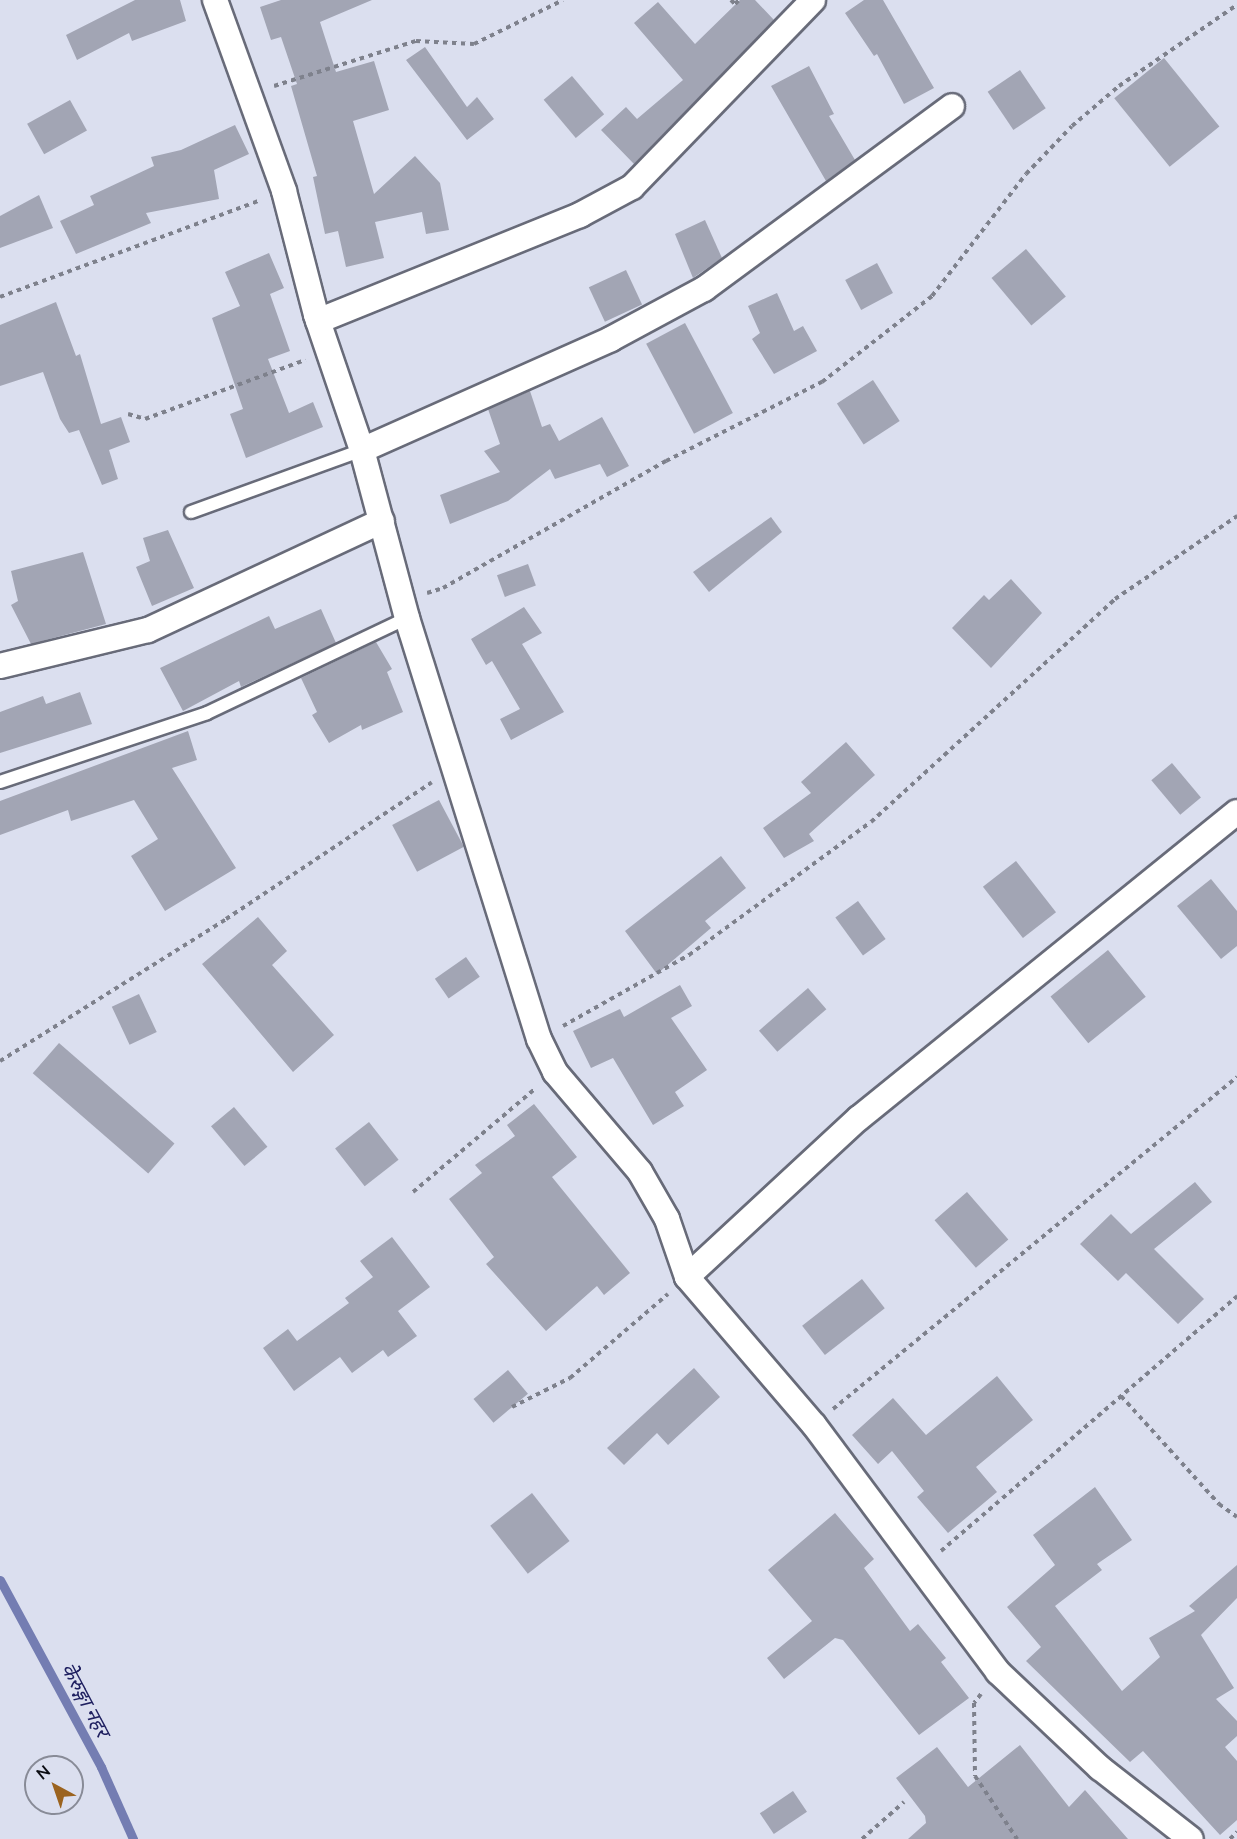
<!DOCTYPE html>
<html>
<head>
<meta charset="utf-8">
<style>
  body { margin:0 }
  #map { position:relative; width:1237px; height:1839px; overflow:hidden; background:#dbdfef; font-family:"Nunito Sans","Noto Sans Devanagari",sans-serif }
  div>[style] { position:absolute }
  .stream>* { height:9px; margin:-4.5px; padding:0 4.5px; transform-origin:4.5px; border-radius:4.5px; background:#747db2 }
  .building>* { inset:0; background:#a2a5b4; transform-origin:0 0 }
  .path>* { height:4px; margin-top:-2px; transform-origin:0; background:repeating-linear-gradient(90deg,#7e818c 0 4.5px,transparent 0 9px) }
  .roads { filter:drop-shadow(2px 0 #686b79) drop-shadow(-2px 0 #686b79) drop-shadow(0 2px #686b79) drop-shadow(0 -2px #686b79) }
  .service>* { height:12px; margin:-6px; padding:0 6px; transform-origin:6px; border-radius:6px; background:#fff }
  .minor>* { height:24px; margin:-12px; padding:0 12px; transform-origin:12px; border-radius:12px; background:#fff }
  span { translate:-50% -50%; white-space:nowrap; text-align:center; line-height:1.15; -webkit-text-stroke:4.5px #dbdfef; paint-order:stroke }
  .water-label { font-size:20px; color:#1f2060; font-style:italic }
  .north { position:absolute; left:24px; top:1755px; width:60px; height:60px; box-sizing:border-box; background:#dbdfef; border:2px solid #888b97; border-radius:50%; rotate:320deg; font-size:16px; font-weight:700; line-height:24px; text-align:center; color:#0c0d13 }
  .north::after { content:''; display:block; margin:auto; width:21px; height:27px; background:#9b631f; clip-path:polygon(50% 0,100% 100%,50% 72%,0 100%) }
</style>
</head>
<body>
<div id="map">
  <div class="stream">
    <i style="left:0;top:1580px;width:213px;rotate:61.6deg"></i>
    <i style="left:101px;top:1767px;width:79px;rotate:66deg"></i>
  </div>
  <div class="building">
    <i style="clip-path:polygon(135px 0,180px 0,186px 21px,132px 41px,129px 33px,77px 60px,66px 35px)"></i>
    <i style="clip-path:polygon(281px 0,372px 0,320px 22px,336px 72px,374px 61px,389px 110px,353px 121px,374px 194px,415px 156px,440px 183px,449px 230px,426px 234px,422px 212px,375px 222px,384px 258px,346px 267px,338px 231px,325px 234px,313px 177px,317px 176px,291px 86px,297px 84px,281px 37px,271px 40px,260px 7px)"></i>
    <i style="clip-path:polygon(740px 0,755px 0,774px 20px,634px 164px,601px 130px,626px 107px,637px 119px,683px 80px,634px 23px,658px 2px,695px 44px)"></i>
    <i style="clip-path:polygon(864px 0,883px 0,934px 88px,904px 104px,877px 54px,874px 56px,845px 13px)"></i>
    <i style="clip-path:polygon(425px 47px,467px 107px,477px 97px,494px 119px,467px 140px,406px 60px)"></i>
    <i style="left:1164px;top:58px;width:88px;height:64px;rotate:51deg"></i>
    <i style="clip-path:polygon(809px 66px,834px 114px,829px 116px,855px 160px,826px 181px,771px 86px)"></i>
    <i style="left:1020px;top:70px;width:46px;height:39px;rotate:56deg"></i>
    <i style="left:572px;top:76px;width:50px;height:37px;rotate:50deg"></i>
    <i style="left:70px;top:100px;width:35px;height:49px;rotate:61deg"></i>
    <i style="clip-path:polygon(235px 125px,249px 154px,214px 170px,219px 199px,146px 213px,151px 223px,76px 254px,60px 221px,94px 205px,90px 196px,154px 166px,151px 157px,181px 150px)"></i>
    <i style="clip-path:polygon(39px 195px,53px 228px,0 248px,0 216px)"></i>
    <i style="clip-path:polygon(705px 220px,722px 258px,693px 278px,675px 234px)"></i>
    <i style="left:1026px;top:249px;width:62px;height:45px;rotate:50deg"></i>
    <i style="clip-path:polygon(269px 253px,284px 288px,270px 294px,290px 351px,268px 359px,289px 413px,313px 402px,323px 427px,246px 458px,230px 414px,243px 409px,212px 318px,240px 306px,225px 272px)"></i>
    <i style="left:877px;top:263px;width:34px;height:36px;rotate:62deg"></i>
    <i style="left:626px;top:270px;width:38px;height:41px;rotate:65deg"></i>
    <i style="clip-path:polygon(777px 293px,794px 331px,803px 326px,817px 351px,774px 374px,752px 339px,760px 333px,748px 306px)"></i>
    <i style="clip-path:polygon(56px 302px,76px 356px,80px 354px,101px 424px,121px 417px,130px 442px,109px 450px,118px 479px,102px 485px,79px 430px,69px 433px,60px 419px,43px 372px,0 386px,0 325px)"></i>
    <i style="left:685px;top:323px;width:102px;height:44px;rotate:62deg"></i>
    <i style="left:873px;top:380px;width:49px;height:43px;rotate:57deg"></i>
    <i style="clip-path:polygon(530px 391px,542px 427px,550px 424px,559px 441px,602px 417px,629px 466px,607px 477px,600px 464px,555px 479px,550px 469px,508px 501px,450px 524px,440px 495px,500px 472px,484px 451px,500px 444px,488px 409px)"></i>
    <i style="clip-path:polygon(771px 517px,782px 532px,709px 592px,693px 572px)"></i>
    <i style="clip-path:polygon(168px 530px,194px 588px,152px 606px,136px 567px,150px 561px,143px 538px)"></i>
    <i style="clip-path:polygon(83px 552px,106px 624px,31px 644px,11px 605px,18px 601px,11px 571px)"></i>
    <i style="left:528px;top:564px;width:23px;height:33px;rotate:70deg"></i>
    <i style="clip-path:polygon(1011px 579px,1042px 613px,991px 668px,952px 628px,984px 595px,989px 600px)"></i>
    <i style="clip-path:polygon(524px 607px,542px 633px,522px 644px,564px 712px,511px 740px,500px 719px,520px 709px,492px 661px,486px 665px,471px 639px)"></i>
    <i style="clip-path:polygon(321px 609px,336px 643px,241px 687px,239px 681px,183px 711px,160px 668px,269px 616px,275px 629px)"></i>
    <i style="clip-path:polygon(376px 642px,392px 669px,387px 672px,403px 712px,362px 730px,361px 725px,329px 743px,312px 715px,317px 712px,301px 678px)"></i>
    <i style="clip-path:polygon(80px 692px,92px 724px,0 753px,0 712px,43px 696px,46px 704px)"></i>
    <i style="clip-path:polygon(188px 731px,197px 760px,172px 768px,236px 868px,165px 911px,131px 856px,158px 839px,134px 800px,71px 821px,68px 810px,0 835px,0 801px)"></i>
    <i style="clip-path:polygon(846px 742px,875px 775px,809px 834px,814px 841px,784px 858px,763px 828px,811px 793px,801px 782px)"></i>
    <i style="left:1172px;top:763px;width:45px;height:27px;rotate:50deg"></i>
    <i style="left:439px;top:800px;width:53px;height:53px;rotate:62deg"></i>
    <i style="clip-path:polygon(721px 856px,746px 888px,705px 921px,711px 928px,657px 974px,625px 931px)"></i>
    <i style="left:1016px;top:861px;width:65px;height:42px;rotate:52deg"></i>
    <i style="clip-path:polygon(1211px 879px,1237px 911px,1237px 946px,1221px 959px,1177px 906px)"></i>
    <i style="left:858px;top:901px;width:47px;height:28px;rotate:54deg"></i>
    <i style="clip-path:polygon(258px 917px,287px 951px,272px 965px,334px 1035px,293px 1072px,202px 964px)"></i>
    <i style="left:1108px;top:950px;width:60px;height:74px;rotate:51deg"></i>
    <i style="left:466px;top:957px;width:24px;height:38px;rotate:55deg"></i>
    <i style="clip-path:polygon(680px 985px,692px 1006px,671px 1018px,707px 1070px,675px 1092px,684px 1106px,653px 1125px,613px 1058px,591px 1068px,573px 1031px,620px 1009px,624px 1017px)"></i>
    <i style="left:808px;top:988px;width:28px;height:65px;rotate:49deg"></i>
    <i style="left:139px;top:994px;width:42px;height:30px;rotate:65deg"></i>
    <i style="left:59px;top:1043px;width:153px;height:40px;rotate:41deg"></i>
    <i style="clip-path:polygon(534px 1104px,577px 1157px,552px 1177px,630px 1273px,604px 1295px,597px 1286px,546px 1331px,486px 1264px,494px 1257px,449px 1199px,482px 1173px,475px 1165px,515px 1136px,507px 1125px)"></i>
    <i style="left:234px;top:1107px;width:52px;height:30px;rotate:50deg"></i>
    <i style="left:369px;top:1122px;width:48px;height:43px;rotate:52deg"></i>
    <i style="clip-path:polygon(1195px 1182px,1212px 1202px,1154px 1249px,1204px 1299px,1178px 1324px,1126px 1273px,1118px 1281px,1080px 1244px,1111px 1214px,1131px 1234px)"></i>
    <i style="left:967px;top:1192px;width:63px;height:43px;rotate:49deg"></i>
    <i style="clip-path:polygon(392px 1237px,430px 1287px,398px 1311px,417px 1336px,388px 1357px,383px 1350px,352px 1373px,340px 1357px,294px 1391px,263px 1348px,288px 1329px,297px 1341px,349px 1303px,345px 1298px,373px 1277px,360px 1261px)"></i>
    <i style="left:862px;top:1279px;width:37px;height:76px;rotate:52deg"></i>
    <i style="clip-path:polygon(694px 1368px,720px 1397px,668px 1445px,657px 1433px,624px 1465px,607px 1448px)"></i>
    <i style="left:508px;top:1370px;width:31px;height:45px;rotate:50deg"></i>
    <i style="clip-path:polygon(997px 1376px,1033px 1420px,976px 1467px,997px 1492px,948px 1533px,917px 1497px,924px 1491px,892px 1451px,878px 1464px,852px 1435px,893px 1398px,926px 1435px)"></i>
    <i style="clip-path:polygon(1095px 1487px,1132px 1540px,1097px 1564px,1102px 1570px,1055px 1606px,1122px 1691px,1160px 1657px,1149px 1638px,1195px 1611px,1189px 1606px,1237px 1565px,1237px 1598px,1201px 1635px,1234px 1688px,1216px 1699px,1237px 1721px,1237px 1736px,1225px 1747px,1237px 1761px,1237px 1820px,1220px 1835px,1143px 1751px,1130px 1762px,1026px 1661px,1041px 1647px,1007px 1607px,1055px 1565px,1033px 1535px)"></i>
    <i style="left:532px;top:1493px;width:61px;height:53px;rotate:52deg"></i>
    <i style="clip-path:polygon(835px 1513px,874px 1559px,864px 1568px,910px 1631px,918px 1624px,946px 1658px,941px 1662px,969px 1698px,919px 1735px,843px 1640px,835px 1638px,784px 1679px,767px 1658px,812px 1621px,768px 1570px)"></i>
    <i style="clip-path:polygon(1020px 1745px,1069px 1807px,1085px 1790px,1128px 1839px,908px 1839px,926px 1823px,925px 1816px,896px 1778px,937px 1747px,968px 1787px)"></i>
    <i style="left:793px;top:1791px;width:25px;height:40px;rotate:56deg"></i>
  </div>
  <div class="path">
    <i style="left:731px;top:0;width:6px;rotate:45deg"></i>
    <i style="left:735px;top:4px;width:6px;rotate:-45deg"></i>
    <i style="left:274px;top:86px;width:149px;rotate:-17.6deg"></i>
    <i style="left:416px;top:41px;width:58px;rotate:3deg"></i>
    <i style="left:474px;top:44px;width:99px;rotate:-26.3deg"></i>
    <i style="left:0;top:297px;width:275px;rotate:-20.4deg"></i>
    <i style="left:128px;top:414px;width:18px;rotate:16deg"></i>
    <i style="left:145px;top:419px;width:171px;rotate:-20.2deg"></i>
    <i style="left:427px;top:593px;width:17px;rotate:-17deg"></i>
    <i style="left:443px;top:588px;width:257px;rotate:-29.7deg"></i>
    <i style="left:666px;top:461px;width:175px;rotate:-26.9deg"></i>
    <i style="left:822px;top:382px;width:140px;rotate:-38deg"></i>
    <i style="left:932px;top:296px;width:154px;rotate:-52.4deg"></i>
    <i style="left:1026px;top:174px;width:66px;rotate:-46.2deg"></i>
    <i style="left:1072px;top:126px;width:62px;rotate:-40.4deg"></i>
    <i style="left:1119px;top:86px;width:143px;rotate:-34.5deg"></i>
    <i style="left:563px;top:1026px;width:145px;rotate:-29.4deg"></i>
    <i style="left:689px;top:955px;width:225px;rotate:-36.2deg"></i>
    <i style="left:871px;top:822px;width:331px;rotate:-42.4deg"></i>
    <i style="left:1115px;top:599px;width:148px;rotate:-34.2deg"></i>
    <i style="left:0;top:1061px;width:267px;rotate:-32.1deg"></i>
    <i style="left:226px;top:919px;width:247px;rotate:-33.6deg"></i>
    <i style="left:413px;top:1192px;width:161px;rotate:-40.2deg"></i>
    <i style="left:1121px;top:1396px;width:146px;rotate:47.8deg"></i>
    <i style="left:1219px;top:1504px;width:22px;rotate:36deg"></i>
    <i style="left:512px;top:1407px;width:65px;rotate:-26.6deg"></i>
    <i style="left:570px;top:1378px;width:129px;rotate:-40.6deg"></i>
    <i style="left:833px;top:1409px;width:523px;rotate:-39.41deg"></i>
    <i style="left:941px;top:1551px;width:391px;rotate:-40.7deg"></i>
    <i style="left:981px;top:1694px;width:11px;rotate:128deg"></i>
    <i style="left:974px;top:1703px;width:73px;rotate:89.2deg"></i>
    <i style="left:975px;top:1776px;width:76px;rotate:56.3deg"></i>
    <i style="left:862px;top:1839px;width:56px;rotate:-41.4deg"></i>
    <i style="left:1230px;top:1839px;width:10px;rotate:-45deg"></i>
  </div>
  <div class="roads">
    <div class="service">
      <i style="left:191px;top:512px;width:182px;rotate:-19.9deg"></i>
      <i style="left:0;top:782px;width:218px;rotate:-18.4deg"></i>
      <i style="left:207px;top:713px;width:221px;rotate:-25.4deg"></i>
    </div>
    <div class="minor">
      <i style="left:215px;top:0;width:203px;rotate:70.1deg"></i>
      <i style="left:284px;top:191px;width:128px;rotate:75.5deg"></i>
      <i style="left:316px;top:315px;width:143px;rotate:71.2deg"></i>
      <i style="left:362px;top:450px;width:174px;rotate:75deg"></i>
      <i style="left:407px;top:618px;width:441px;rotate:72.6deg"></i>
      <i style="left:539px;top:1039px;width:37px;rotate:64deg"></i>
      <i style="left:555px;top:1072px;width:131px;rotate:49.6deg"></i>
      <i style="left:640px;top:1172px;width:54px;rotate:60.1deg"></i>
      <i style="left:667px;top:1219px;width:61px;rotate:71deg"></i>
      <i style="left:687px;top:1277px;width:195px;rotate:49.4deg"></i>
      <i style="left:814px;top:1425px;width:308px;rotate:53.3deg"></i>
      <i style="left:998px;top:1672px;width:140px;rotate:43.3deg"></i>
      <i style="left:1100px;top:1768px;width:115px;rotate:38deg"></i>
      <i style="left:318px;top:321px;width:283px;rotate:-22deg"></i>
      <i style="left:580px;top:215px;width:59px;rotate:-28.3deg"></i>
      <i style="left:632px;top:187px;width:260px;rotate:-45.9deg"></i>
      <i style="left:362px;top:450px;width:273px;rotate:-24deg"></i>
      <i style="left:611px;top:339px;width:106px;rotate:-28.3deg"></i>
      <i style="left:704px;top:289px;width:308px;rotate:-36.4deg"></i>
      <i style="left:0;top:666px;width:152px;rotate:-13.7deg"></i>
      <i style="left:148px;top:630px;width:258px;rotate:-25deg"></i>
      <i style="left:687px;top:1277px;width:234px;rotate:-42.8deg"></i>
      <i style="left:859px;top:1118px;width:486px;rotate:-39deg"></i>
    </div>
  </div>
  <div class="water-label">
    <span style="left:85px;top:1700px;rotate:62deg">केेरुङ्गा नहर</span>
  </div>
  <div class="north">N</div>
</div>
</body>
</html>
